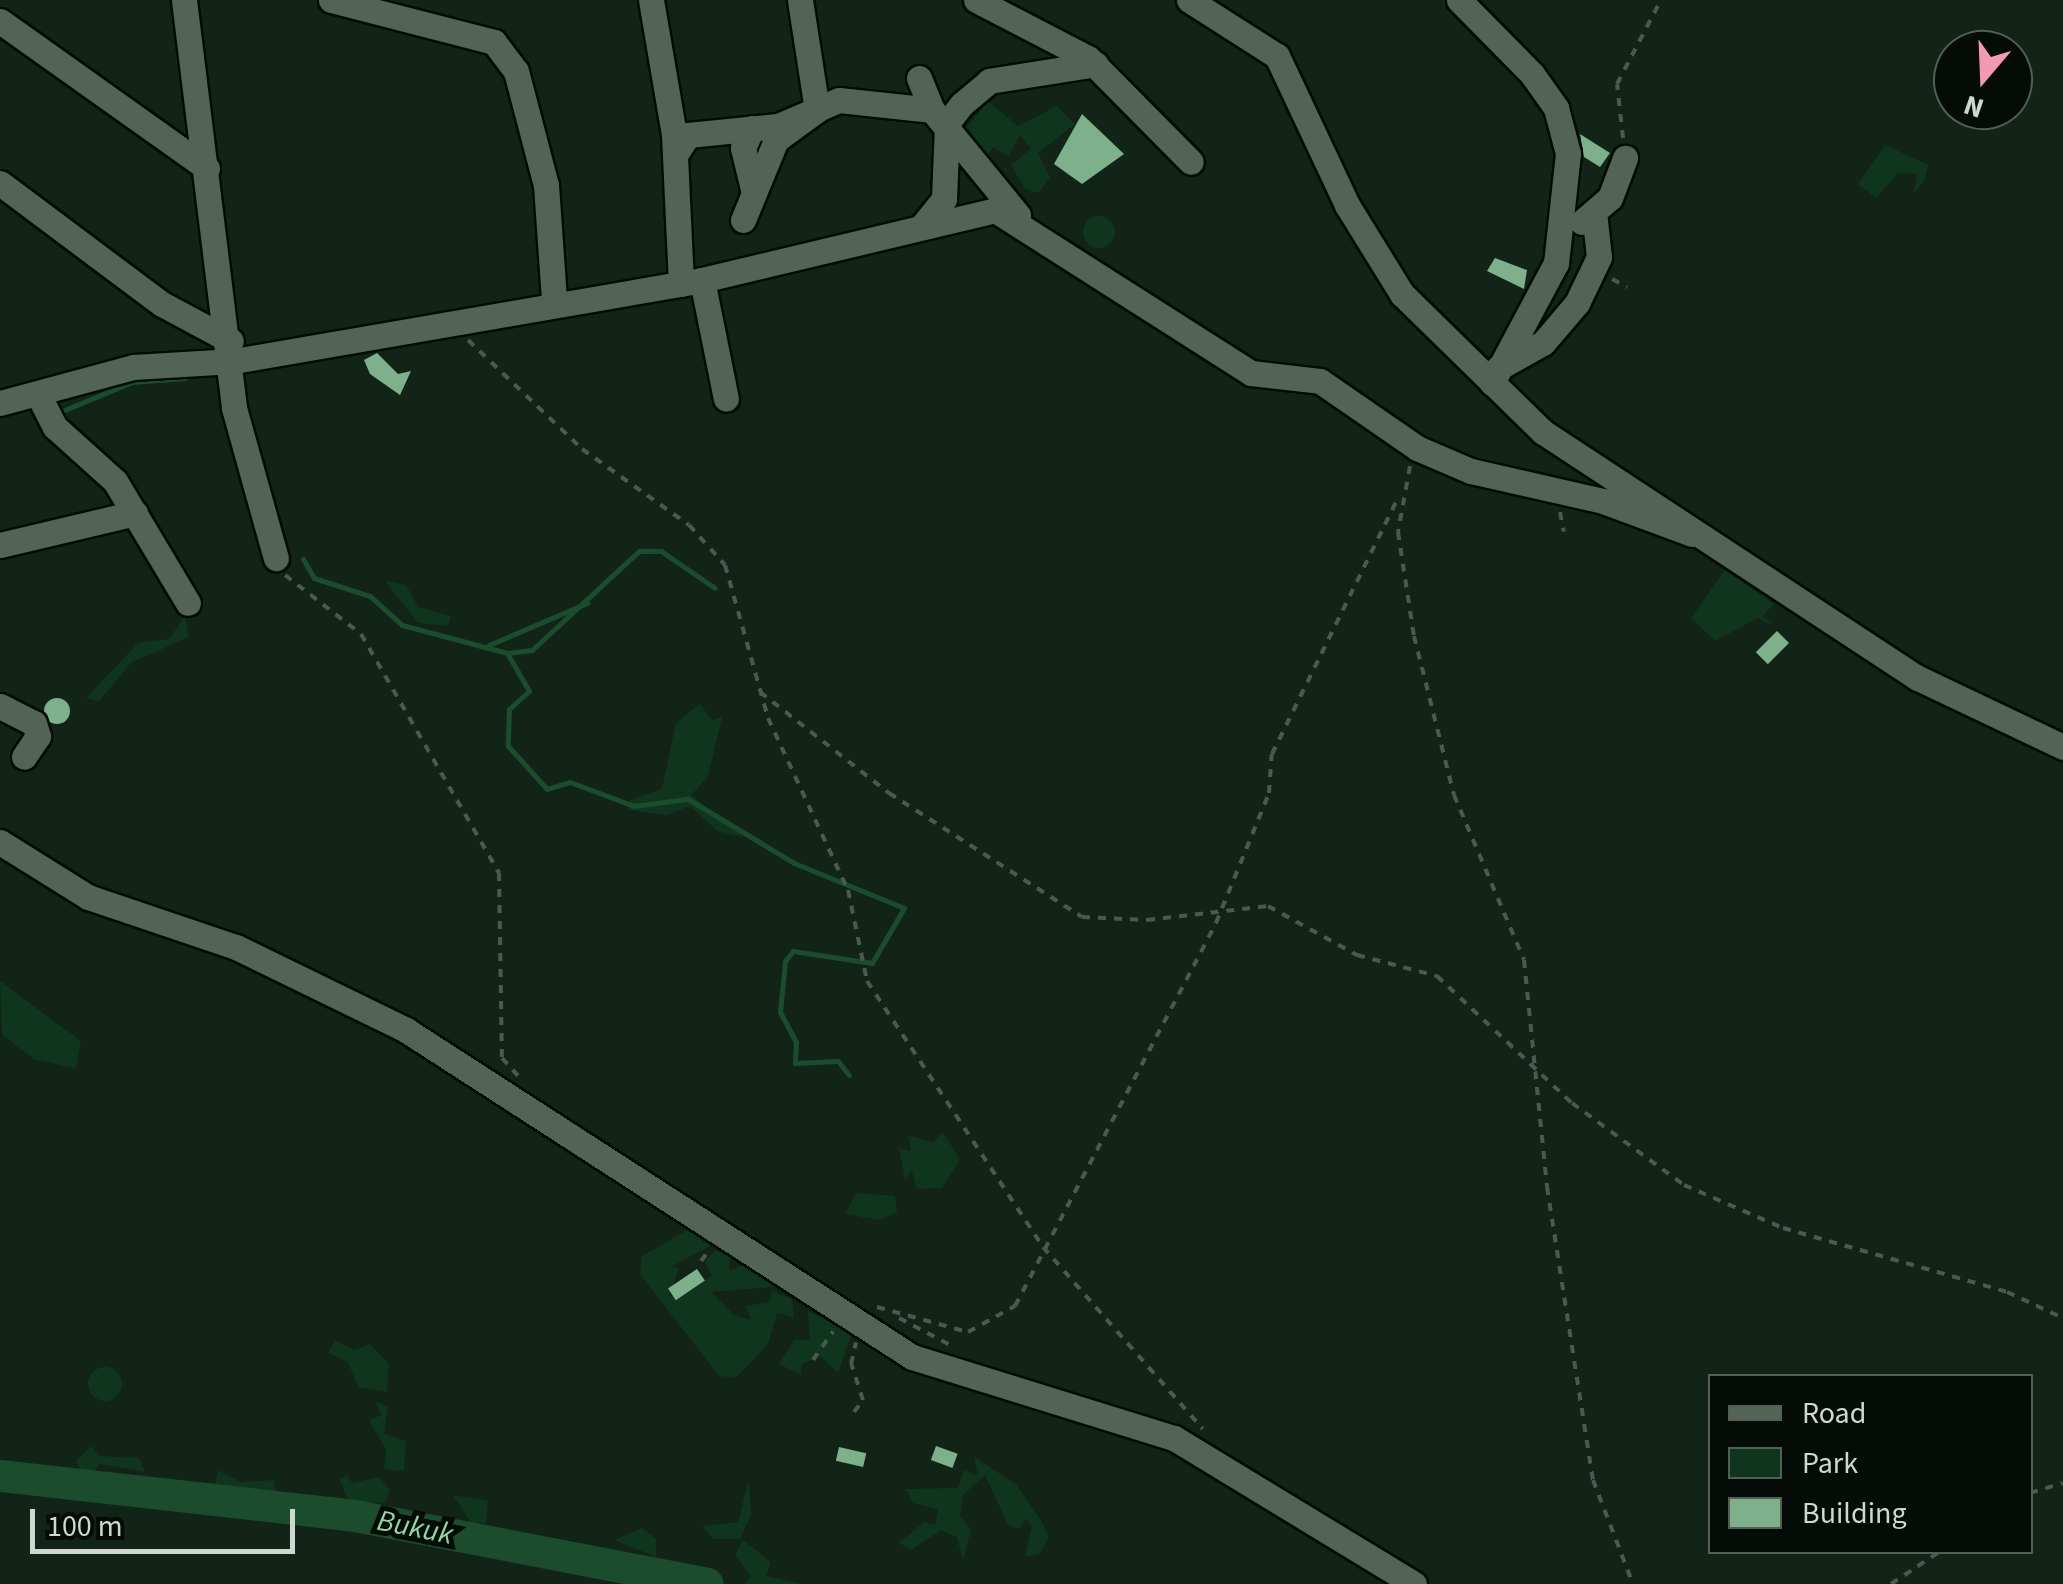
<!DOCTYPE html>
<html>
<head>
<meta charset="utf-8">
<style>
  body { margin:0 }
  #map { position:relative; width:2063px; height:1584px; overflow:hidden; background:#122317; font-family:"Source Sans 3",sans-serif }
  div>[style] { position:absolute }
  .green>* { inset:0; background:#10351e }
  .round { border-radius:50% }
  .stream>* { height:5px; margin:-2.5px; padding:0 2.5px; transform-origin:2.5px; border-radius:2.5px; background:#1b4c2d }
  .river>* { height:32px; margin:-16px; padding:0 16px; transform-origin:16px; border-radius:16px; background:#1b4c2d }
  .building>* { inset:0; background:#7eb08c; transform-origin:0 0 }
  .path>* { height:4px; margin-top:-2px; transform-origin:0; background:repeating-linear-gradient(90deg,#4b5a50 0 8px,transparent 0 16px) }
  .roads { filter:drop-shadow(2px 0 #010c04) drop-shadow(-2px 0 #010c04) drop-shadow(0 2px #010c04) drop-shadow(0 -2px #010c04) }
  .minor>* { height:25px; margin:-12.5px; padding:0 12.5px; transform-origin:12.5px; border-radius:12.5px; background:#516456 }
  span { translate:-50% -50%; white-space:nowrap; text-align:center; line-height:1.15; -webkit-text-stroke:10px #050b06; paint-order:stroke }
  .water-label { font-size:30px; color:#8ed9a4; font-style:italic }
  .legend { position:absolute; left:1708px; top:1374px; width:325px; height:180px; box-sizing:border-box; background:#050b06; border:2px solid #555d57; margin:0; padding:12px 18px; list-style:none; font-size:30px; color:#cdd8d0 }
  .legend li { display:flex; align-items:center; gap:20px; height:50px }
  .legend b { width:50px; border:2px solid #555d57 }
  .north { position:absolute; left:1933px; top:30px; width:100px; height:100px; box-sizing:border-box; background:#050b06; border:2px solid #555d57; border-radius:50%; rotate:199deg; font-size:28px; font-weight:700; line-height:40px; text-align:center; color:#cdd8d0 }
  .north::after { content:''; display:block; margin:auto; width:35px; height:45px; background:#f19ab1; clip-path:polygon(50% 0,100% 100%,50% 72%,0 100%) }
  .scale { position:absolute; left:30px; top:1509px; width:265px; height:45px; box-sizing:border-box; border:5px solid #cdd8d0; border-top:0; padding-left:12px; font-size:30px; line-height:35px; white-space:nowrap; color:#cdd8d0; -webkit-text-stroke:8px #050b06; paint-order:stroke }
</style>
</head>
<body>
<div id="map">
  <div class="green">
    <i style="clip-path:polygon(988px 101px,1018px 126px,1057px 106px,1075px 124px,1038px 153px,1050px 177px,1039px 193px,1025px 189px,1011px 165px,1031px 149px,1020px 136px,1008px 156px,993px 147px,986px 158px,965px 130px)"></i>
    <i style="clip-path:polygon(1885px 145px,1928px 165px,1924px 181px,1914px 193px,1917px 174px,1898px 173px,1876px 198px,1858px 184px)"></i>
    <i class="round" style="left:1083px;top:216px;width:32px;height:32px"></i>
    <i style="clip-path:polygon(1725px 570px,1774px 604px,1763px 616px,1773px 626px,1758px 618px,1715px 641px,1691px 618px)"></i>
    <i style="clip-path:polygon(385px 581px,406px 585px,418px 607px,451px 616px,448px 626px,418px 623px)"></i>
    <i style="clip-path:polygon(185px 616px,189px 637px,132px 662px,99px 701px,86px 698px,138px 643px,169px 639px)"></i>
    <i style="clip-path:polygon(700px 704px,712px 720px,722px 717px,708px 777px,691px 795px,744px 837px,717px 831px,690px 806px,667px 815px,629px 810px,630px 800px,662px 789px,676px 723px)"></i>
    <i style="clip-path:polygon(0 981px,81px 1041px,76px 1068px,35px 1060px,2px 1035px)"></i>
    <i style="clip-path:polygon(943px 1132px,960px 1160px,942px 1188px,917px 1189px,912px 1171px,905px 1179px,899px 1148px,911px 1151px,908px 1136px,933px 1142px)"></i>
    <i style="clip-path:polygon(856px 1193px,895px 1196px,897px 1212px,880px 1220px,845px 1214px)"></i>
    <i style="clip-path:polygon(691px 1228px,710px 1246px,671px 1267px,679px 1268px,669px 1297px,712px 1276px,704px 1261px,716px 1250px,731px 1255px,729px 1270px,748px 1264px,786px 1286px,711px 1292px,734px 1315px,751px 1320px,746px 1306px,769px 1302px,772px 1291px,792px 1299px,794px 1318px,777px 1313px,768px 1344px,736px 1378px,719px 1376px,640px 1274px,642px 1256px)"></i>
    <i style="clip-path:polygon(808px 1311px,852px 1333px,838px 1373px,820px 1356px,801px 1365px,801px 1375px,779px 1364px,794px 1340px,810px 1340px)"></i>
    <i style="clip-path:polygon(335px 1340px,354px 1350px,370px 1344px,389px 1364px,387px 1392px,358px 1387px,348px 1362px,328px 1353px)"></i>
    <i class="round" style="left:88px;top:1367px;width:34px;height:34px"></i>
    <i style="clip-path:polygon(375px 1401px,388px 1407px,384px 1434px,406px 1441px,404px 1471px,384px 1469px,386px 1449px,369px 1421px,381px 1415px)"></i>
    <i style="clip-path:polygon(91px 1446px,100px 1456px,139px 1458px,145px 1472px,100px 1464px,86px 1483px,76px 1461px)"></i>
    <i style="clip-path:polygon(974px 1457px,1016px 1484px,1042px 1522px,1049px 1537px,1040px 1554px,1025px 1557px,1032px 1526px,1026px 1519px,1019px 1529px,1008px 1525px,985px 1475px,963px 1495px,960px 1516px,971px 1529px,963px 1561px,957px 1537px,941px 1530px,911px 1550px,899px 1543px,924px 1522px,935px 1525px,938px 1510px,913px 1503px,906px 1489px,958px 1488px,964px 1470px,978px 1476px)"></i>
    <i style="clip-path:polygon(218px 1470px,241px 1482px,274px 1480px,276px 1492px,239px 1501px,215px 1485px)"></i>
    <i style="clip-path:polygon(347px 1474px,352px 1483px,379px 1477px,390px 1490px,385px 1502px,349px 1504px,340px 1480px)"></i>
    <i style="clip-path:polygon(749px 1479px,751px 1515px,740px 1539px,713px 1539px,702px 1526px,738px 1522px)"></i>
    <i style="clip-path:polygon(453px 1495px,488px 1501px,486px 1523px,471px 1523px)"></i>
    <i style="clip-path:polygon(642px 1528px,656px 1539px,656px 1557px,614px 1540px)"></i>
    <i style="clip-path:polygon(743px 1540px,771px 1562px,766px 1576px,802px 1584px,744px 1584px,751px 1577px,735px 1555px)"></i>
  </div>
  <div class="stream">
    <i style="left:55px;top:414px;width:83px;rotate:-22.6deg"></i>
    <i style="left:132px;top:382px;width:53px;rotate:-4.3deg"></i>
    <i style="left:303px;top:559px;width:22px;rotate:60deg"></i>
    <i style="left:314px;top:578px;width:59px;rotate:17.8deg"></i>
    <i style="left:370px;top:596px;width:43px;rotate:42.2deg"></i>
    <i style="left:402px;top:625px;width:109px;rotate:14.9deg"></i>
    <i style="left:507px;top:653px;width:25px;rotate:-7deg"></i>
    <i style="left:532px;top:650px;width:146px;rotate:-42.8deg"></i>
    <i style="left:639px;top:551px;width:22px"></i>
    <i style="left:661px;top:551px;width:65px;rotate:34.4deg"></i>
    <i style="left:489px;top:645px;width:107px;rotate:-23.2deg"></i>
    <i style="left:507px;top:653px;width:44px;rotate:59.9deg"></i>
    <i style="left:529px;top:691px;width:27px;rotate:138deg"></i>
    <i style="left:509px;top:709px;width:37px;rotate:92deg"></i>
    <i style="left:508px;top:746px;width:58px;rotate:47.8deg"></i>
    <i style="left:547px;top:789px;width:24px;rotate:-17deg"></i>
    <i style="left:570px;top:782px;width:68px;rotate:20.6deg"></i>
    <i style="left:634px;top:806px;width:54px;rotate:-7.4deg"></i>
    <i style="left:688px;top:799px;width:124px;rotate:31.1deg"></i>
    <i style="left:794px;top:863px;width:119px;rotate:22.2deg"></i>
    <i style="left:904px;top:908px;width:64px;rotate:120.2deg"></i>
    <i style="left:872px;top:963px;width:80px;rotate:-171.4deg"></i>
    <i style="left:793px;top:951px;width:13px;rotate:129deg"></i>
    <i style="left:785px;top:961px;width:51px;rotate:95.6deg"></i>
    <i style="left:780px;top:1012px;width:34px;rotate:62deg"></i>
    <i style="left:796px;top:1042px;width:21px;rotate:93deg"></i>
    <i style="left:795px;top:1063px;width:43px;rotate:-2.7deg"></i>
    <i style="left:838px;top:1061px;width:18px;rotate:52deg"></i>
  </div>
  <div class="river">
    <i style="left:0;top:1476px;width:352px;rotate:6.4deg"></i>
    <i style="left:350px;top:1515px;width:364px;rotate:10.9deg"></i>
  </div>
  <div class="building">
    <i style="clip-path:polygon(1082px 114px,1124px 154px,1082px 184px,1054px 164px)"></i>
    <i style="clip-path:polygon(1580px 134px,1610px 153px,1600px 167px,1584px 157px)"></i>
    <i style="clip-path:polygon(1495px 258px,1527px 270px,1524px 289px,1487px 271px)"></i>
    <i style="clip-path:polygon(377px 353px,398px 374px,411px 371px,400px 395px,370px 374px,364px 360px)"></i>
    <i style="left:1777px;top:631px;width:17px;height:30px;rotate:45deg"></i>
    <i class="round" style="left:44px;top:698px;width:26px;height:26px"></i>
    <i style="left:697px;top:1269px;width:14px;height:35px;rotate:56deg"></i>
    <i style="left:936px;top:1446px;width:23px;height:15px;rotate:20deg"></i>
    <i style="left:839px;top:1447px;width:28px;height:14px;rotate:13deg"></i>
  </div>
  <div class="path">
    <i style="left:1623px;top:138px;width:54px;rotate:-96.3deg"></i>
    <i style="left:1617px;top:84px;width:95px;rotate:-62.4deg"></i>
    <i style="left:1612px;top:279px;width:17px;rotate:28deg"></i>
    <i style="left:468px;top:340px;width:158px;rotate:43.7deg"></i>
    <i style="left:582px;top:449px;width:131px;rotate:35.4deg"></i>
    <i style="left:689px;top:525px;width:54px;rotate:48deg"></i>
    <i style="left:725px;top:565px;width:159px;rotate:74.3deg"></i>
    <i style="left:768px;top:718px;width:190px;rotate:65.1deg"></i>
    <i style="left:848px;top:890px;width:93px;rotate:78.2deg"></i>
    <i style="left:867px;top:981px;width:319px;rotate:56.5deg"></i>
    <i style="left:1043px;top:1247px;width:242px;rotate:48.7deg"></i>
    <i style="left:1410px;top:466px;width:67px;rotate:100.3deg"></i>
    <i style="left:1398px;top:532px;width:105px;rotate:81.3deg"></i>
    <i style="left:1414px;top:636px;width:164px;rotate:75.9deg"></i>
    <i style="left:1454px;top:795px;width:179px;rotate:67deg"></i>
    <i style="left:1524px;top:960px;width:228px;rotate:84.2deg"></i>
    <i style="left:1547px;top:1187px;width:297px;rotate:81.1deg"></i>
    <i style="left:1593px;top:1480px;width:111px;rotate:69deg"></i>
    <i style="left:1560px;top:512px;width:20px;rotate:79deg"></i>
    <i style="left:285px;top:575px;width:96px;rotate:37.8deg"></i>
    <i style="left:361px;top:634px;width:276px;rotate:60deg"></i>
    <i style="left:499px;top:873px;width:185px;rotate:89.1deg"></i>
    <i style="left:502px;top:1058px;width:24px;rotate:48deg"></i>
    <i style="left:760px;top:692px;width:164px;rotate:38.1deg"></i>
    <i style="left:889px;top:793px;width:229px;rotate:32.7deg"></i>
    <i style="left:1082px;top:917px;width:65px;rotate:2.6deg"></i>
    <i style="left:1147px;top:920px;width:122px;rotate:-6.6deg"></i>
    <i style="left:1268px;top:906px;width:102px;rotate:28.8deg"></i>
    <i style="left:1357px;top:955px;width:83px;rotate:14.7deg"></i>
    <i style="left:1437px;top:976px;width:185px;rotate:43.3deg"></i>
    <i style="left:1572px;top:1103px;width:139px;rotate:36.2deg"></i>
    <i style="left:1684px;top:1185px;width:108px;rotate:23.5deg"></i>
    <i style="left:1783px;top:1228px;width:233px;rotate:15.9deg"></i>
    <i style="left:2007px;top:1292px;width:62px;rotate:24.9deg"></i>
    <i style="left:701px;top:1261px;width:15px;rotate:-53deg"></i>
    <i style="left:877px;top:1307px;width:94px;rotate:15.4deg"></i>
    <i style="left:968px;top:1332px;width:54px;rotate:-29deg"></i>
    <i style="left:1015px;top:1306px;width:433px;rotate:-62.3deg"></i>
    <i style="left:1216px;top:923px;width:140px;rotate:-67.8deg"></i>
    <i style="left:1269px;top:793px;width:39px;rotate:-86deg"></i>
    <i style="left:1272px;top:754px;width:288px;rotate:-63.8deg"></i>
    <i style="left:899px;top:1318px;width:60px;rotate:27.8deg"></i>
    <i style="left:813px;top:1360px;width:35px;rotate:-55deg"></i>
    <i style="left:854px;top:1412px;width:15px;rotate:-53deg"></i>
    <i style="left:863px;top:1400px;width:38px;rotate:-108deg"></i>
    <i style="left:851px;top:1364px;width:22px;rotate:-77deg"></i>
    <i style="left:2030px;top:1493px;width:34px;rotate:-17deg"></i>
    <i style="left:1891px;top:1584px;width:58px;rotate:-33.7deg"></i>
  </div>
  <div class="roads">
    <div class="minor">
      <i style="left:184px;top:0;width:411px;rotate:83deg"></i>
      <i style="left:234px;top:408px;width:156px;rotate:74.4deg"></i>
      <i style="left:331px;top:0;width:168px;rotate:14.4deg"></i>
      <i style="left:494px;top:42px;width:36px;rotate:53deg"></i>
      <i style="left:516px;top:71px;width:118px;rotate:75.3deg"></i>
      <i style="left:546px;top:185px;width:114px;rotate:86deg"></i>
      <i style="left:651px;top:0;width:137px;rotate:80.3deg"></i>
      <i style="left:674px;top:135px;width:149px;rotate:87.3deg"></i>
      <i style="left:976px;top:0;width:126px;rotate:27.4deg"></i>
      <i style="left:1088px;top:58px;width:146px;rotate:45.3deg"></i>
      <i style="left:1189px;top:0;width:104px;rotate:32.5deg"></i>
      <i style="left:1277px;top:56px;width:165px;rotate:64.8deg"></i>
      <i style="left:1347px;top:205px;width:105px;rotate:58.3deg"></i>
      <i style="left:1402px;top:294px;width:197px;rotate:44.4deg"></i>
      <i style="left:1543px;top:432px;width:448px;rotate:33.3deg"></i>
      <i style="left:1918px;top:678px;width:161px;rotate:25.4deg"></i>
      <i style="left:1459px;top:0;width:104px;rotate:45.4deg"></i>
      <i style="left:1532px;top:74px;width:42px;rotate:54.8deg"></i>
      <i style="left:1556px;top:108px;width:47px;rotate:75.1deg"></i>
      <i style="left:1568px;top:153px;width:111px;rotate:96.2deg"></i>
      <i style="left:1556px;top:263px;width:136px;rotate:118.1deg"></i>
      <i style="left:0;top:21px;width:254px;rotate:35.4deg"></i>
      <i style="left:919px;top:78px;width:35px;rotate:68deg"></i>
      <i style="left:932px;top:110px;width:136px;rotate:50.7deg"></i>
      <i style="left:752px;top:128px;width:22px;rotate:114deg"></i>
      <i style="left:743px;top:148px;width:46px;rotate:76.3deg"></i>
      <i style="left:675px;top:155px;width:24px;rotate:-57deg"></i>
      <i style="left:688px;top:135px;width:90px;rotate:-5.7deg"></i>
      <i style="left:778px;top:126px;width:66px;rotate:-23.1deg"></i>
      <i style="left:839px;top:100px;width:94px;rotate:6.1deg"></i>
      <i style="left:0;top:183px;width:202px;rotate:36.8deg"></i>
      <i style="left:162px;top:304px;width:78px;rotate:28.2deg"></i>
      <i style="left:743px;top:220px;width:87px;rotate:-67.6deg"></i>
      <i style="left:776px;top:140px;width:51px;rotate:-36.2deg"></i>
      <i style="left:817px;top:110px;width:111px;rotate:-98.8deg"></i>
      <i style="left:1582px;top:222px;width:37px;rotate:-41deg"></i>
      <i style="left:1610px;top:198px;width:43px;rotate:-69.4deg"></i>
      <i style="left:922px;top:226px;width:35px;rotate:-51deg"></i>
      <i style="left:944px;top:199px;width:76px;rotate:-87.7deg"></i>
      <i style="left:947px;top:123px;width:24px;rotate:-52deg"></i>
      <i style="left:962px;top:104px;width:35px;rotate:-40deg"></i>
      <i style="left:989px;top:81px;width:108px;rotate:-9deg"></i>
      <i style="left:702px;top:280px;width:121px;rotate:78.6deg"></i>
      <i style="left:1498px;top:368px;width:51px;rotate:-29.1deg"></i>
      <i style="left:1543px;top:343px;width:52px;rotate:-49.6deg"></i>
      <i style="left:1577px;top:303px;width:51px;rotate:-64.4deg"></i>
      <i style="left:1599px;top:257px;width:45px;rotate:-96.3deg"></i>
      <i style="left:39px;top:396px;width:35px;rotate:63deg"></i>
      <i style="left:55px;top:427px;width:81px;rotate:42deg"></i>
      <i style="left:115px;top:481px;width:142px;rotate:59.1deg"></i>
      <i style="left:0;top:403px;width:138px;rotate:-15.1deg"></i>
      <i style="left:133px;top:367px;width:101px;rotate:-3.4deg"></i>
      <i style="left:234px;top:361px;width:475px;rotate:-9.8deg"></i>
      <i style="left:702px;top:280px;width:301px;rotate:-13.4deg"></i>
      <i style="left:995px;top:210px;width:303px;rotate:32.5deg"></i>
      <i style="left:1251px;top:373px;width:69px;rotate:6.6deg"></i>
      <i style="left:1320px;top:381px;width:118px;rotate:34.6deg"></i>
      <i style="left:1417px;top:448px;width:59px;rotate:23.1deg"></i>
      <i style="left:1471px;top:471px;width:135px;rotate:12.8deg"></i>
      <i style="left:1603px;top:501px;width:95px;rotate:20.3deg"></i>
      <i style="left:0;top:545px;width:139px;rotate:-13.3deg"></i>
      <i style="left:0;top:706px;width:38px;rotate:27deg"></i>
      <i style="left:34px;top:723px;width:14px;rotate:73deg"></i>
      <i style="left:38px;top:736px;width:25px;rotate:124deg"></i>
      <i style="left:0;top:842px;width:104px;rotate:32deg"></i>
      <i style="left:88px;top:897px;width:156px;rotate:18.7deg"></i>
      <i style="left:236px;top:947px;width:189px;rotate:26deg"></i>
      <i style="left:406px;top:1030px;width:602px;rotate:32.87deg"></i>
      <i style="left:912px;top:1357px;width:274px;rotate:17.2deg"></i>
      <i style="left:1174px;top:1438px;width:281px;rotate:31.3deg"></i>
    </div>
  </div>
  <div class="water-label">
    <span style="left:415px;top:1528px;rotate:11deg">Bukuk</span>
  </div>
  <ul class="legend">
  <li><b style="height:12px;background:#516456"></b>Road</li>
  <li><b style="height:28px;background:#10351e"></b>Park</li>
  <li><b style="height:28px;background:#7eb08c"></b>Building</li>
  </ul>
  <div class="north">N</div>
  <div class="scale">100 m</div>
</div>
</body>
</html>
